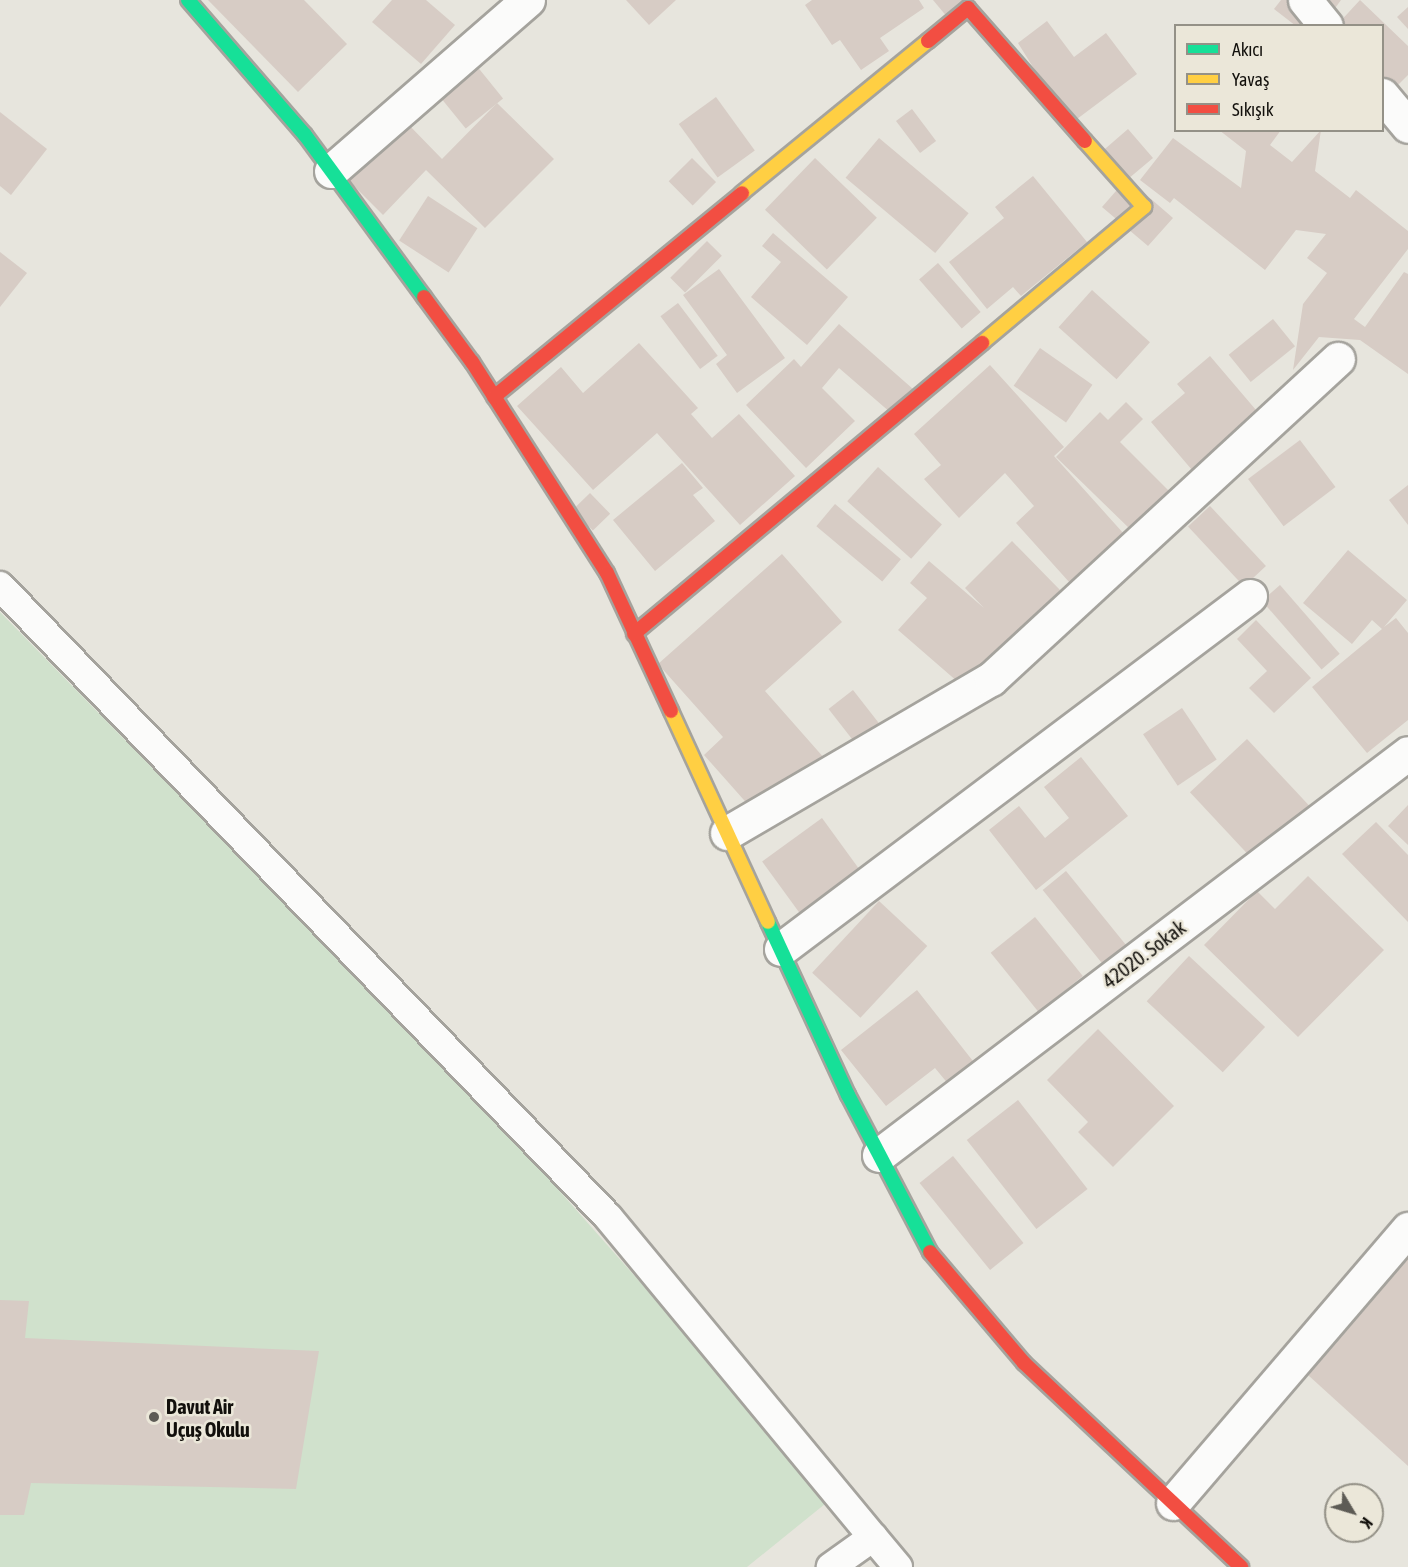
<!DOCTYPE html>
<html>
<head>
<meta charset="utf-8">
<style>
  body { margin:0 }
  #map { position:relative; width:1408px; height:1567px; overflow:hidden; background:#e7e5dd; font-family:"Asap Condensed",sans-serif }
  div>[style] { position:absolute }
  .green>* { inset:0; background:#d0e1cc }
  .building>* { inset:0; background:#d7ccc5; transform-origin:0 0 }
  .roads { filter:drop-shadow(2px 0 #a5a39d) drop-shadow(-2px 0 #a5a39d) drop-shadow(0 2px #a5a39d) drop-shadow(0 -2px #a5a39d) }
  .lane>* { height:28px; margin:-14px; padding:0 14px; transform-origin:14px; border-radius:14px; background:#fbfbfa }
  .street>* { height:33px; margin:-16.5px; padding:0 16.5px; transform-origin:16.5px; border-radius:16.5px; background:#fbfbfa }
  .fast>* { height:14px; margin:-7px; padding:0 7px; transform-origin:7px; border-radius:7px; background:#16e098 }
  .slow>* { height:14px; margin:-7px; padding:0 7px; transform-origin:7px; border-radius:7px; background:#ffcf43 }
  .jam>* { height:14px; margin:-7px; padding:0 7px; transform-origin:7px; border-radius:7px; background:#f24e42 }
  .dots>* { width:16px; height:16px; translate:-50% -50%; box-sizing:border-box; border:3px solid #ebe7d9; border-radius:50% }
  span { translate:-50% -50%; white-space:nowrap; text-align:center; line-height:1.15; -webkit-text-stroke:5px #ebe7d9; paint-order:stroke }
  .street-label { font-size:20px; color:#12100c }
  .poi-label { font-size:20px; color:#12100c; font-weight:700 }
  .left { translate:0 -50%; text-align:left }
  .legend { position:absolute; left:1174px; top:24px; width:210px; height:108px; box-sizing:border-box; background:#ebe7d9; border:2px solid #949187; margin:0; padding:8px 10px; list-style:none; font-size:18px; color:#12100c }
  .legend li { display:flex; align-items:center; gap:12px; height:30px }
  .legend b { width:30px; border:2px solid #949187 }
  .north { position:absolute; left:1324px; top:1483px; width:60px; height:60px; box-sizing:border-box; background:#ebe7d9; border:2px solid #949187; border-radius:50%; rotate:128deg; font-size:16px; font-weight:700; line-height:24px; text-align:center; color:#12100c }
  .north::after { content:''; display:block; margin:auto; width:21px; height:27px; background:#5d5b55; clip-path:polygon(50% 0,100% 100%,50% 72%,0 100%) }
</style>
</head>
<body>
<div id="map">
  <div class="green">
    <i style="clip-path:polygon(0 612px,502px 1126px,716px 1368px,825px 1504px,747px 1567px,0 1567px)"></i>
  </div>
  <div class="building">
    <i style="clip-path:polygon(208px 0,304px 0,347px 44px,298px 92px)"></i>
    <i style="clip-path:polygon(392px 0,426px 0,455px 25px,421px 64px,372px 22px)"></i>
    <i style="clip-path:polygon(626px 0,676px 0,649px 25px)"></i>
    <i style="clip-path:polygon(812px 0,919px 0,924px 8px,880px 38px,889px 51px,861px 70px,840px 40px,832px 45px,805px 5px)"></i>
    <i style="clip-path:polygon(933px 0,968px 0,948px 18px)"></i>
    <i style="clip-path:polygon(1281px 0,1341px 0,1322px 26px,1296px 26px,1274px 9px)"></i>
    <i style="clip-path:polygon(1360px 0,1408px 46px,1408px 75px,1382px 101px,1382px 26px,1336px 26px)"></i>
    <i style="clip-path:polygon(1408px 7px,1408px 29px,1397px 17px)"></i>
    <i style="clip-path:polygon(1047px 21px,1074px 57px,1106px 33px,1137px 74px,1069px 125px,1018px 43px)"></i>
    <i style="left:476px;top:65px;width:43px;height:48px;rotate:51deg"></i>
    <i style="left:716px;top:97px;width:66px;height:46px;rotate:54deg"></i>
    <i style="clip-path:polygon(497px 103px,554px 159px,485px 228px,426px 170px,383px 215px,348px 180px,406px 122px,442px 159px)"></i>
    <i style="left:912px;top:109px;width:40px;height:20px;rotate:53deg"></i>
    <i style="clip-path:polygon(0 112px,47px 149px,11px 195px,0 186px)"></i>
    <i style="clip-path:polygon(1128px 129px,1153px 158px,1128px 179px,1173px 218px,1148px 246px,1102px 207px,1123px 183px,1091px 161px)"></i>
    <i style="clip-path:polygon(1219px 130px,1281px 130px,1270px 145px,1292px 162px,1321px 130px,1315px 171px,1350px 198px,1356px 190px,1408px 231px,1408px 249px,1354px 319px,1365px 327px,1404px 272px,1408px 274px,1408px 374px,1360px 340px,1319px 337px,1293px 370px,1303px 304px,1327px 273px,1307px 258px,1326px 234px,1296px 230px,1265px 270px,1174px 198px,1170px 203px,1140px 180px,1173px 138px,1241px 188px,1246px 151px)"></i>
    <i style="left:879px;top:138px;width:117px;height:52px;rotate:40deg"></i>
    <i style="left:692px;top:158px;width:34px;height:33px;rotate:45deg"></i>
    <i style="left:815px;top:158px;width:86px;height:72px;rotate:44deg"></i>
    <i style="clip-path:polygon(1033px 176px,1087px 242px,1021px 296px,1013px 287px,987px 309px,949px 262px,1004px 218px,995px 207px)"></i>
    <i style="left:428px;top:196px;width:59px;height:53px;rotate:33deg"></i>
    <i style="clip-path:polygon(773px 233px,848px 297px,807px 345px,751px 297px,781px 262px,762px 246px)"></i>
    <i style="left:707px;top:241px;width:21px;height:52px;rotate:45deg"></i>
    <i style="clip-path:polygon(0 252px,27px 273px,0 307px)"></i>
    <i style="left:938px;top:263px;width:65px;height:25px;rotate:49deg"></i>
    <i style="clip-path:polygon(719px 269px,785px 358px,737px 393px,716px 364px,727px 355px,683px 295px)"></i>
    <i style="left:1092px;top:290px;width:78px;height:50px;rotate:42deg"></i>
    <i style="left:678px;top:303px;width:66px;height:22px;rotate:53deg"></i>
    <i style="left:1273px;top:319px;width:35px;height:57px;rotate:51deg"></i>
    <i style="clip-path:polygon(839px 324px,913px 389px,891px 413px,839px 368px,822px 388px,855px 421px,806px 468px,746px 405px,794px 359px,801px 367px)"></i>
    <i style="clip-path:polygon(639px 343px,698px 408px,691px 414px,712px 438px,739px 414px,795px 476px,740px 525px,657px 433px,593px 490px,517px 406px,561px 367px,583px 393px)"></i>
    <i style="left:1040px;top:348px;width:64px;height:46px;rotate:35deg"></i>
    <i style="clip-path:polygon(1210px 356px,1256px 410px,1259px 407px,1280px 431px,1210px 491px,1151px 422px,1185px 393px,1177px 384px)"></i>
    <i style="clip-path:polygon(990px 365px,1064px 447px,1054px 456px,1124px 534px,1070px 583px,1016px 523px,1034px 506px,1005px 473px,959px 518px,924px 479px,941px 465px,914px 434px)"></i>
    <i style="clip-path:polygon(1126px 402px,1143px 419px,1120px 442px,1170px 492px,1132px 531px,1056px 457px,1100px 412px,1108px 420px)"></i>
    <i style="left:1300px;top:440px;width:59px;height:65px;rotate:53deg"></i>
    <i style="clip-path:polygon(682px 463px,703px 488px,693px 495px,715px 521px,655px 571px,613px 520px)"></i>
    <i style="left:878px;top:467px;width:86px;height:46px;rotate:42deg"></i>
    <i style="clip-path:polygon(1408px 485px,1408px 525px,1389px 500px)"></i>
    <i style="left:590px;top:493px;width:29px;height:24px;rotate:46deg"></i>
    <i style="left:835px;top:504px;width:86px;height:29px;rotate:40deg"></i>
    <i style="left:1210px;top:506px;width:82px;height:30px;rotate:47deg"></i>
    <i style="clip-path:polygon(1012px 541px,1060px 590px,1031px 619px,1035px 622px,1016px 641px,1011px 636px,966px 689px,898px 630px,927px 598px,910px 583px,929px 561px,984px 608px,965px 588px)"></i>
    <i style="clip-path:polygon(1348px 550px,1407px 600px,1384px 627px,1396px 618px,1408px 633px,1408px 720px,1367px 753px,1312px 687px,1382px 629px,1372px 620px,1352px 644px,1303px 603px)"></i>
    <i style="clip-path:polygon(782px 554px,842px 622px,765px 691px,825px 759px,759px 817px,704px 755px,723px 737px,658px 664px)"></i>
    <i style="left:1280px;top:585px;width:91px;height:24px;rotate:49deg"></i>
    <i style="clip-path:polygon(1256px 620px,1311px 678px,1274px 713px,1249px 688px,1267px 671px,1237px 639px)"></i>
    <i style="left:853px;top:690px;width:46px;height:31px;rotate:52deg"></i>
    <i style="left:1182px;top:708px;width:62px;height:47px;rotate:56deg"></i>
    <i style="left:1247px;top:739px;width:91px;height:78px;rotate:47deg"></i>
    <i style="clip-path:polygon(1081px 757px,1128px 816px,1036px 890px,989px 830px,1019px 806px,1045px 838px,1069px 818px,1044px 787px)"></i>
    <i style="clip-path:polygon(1408px 805px,1408px 845px,1388px 826px)"></i>
    <i style="left:822px;top:818px;width:65px;height:74px;rotate:54deg"></i>
    <i style="clip-path:polygon(1376px 822px,1408px 855px,1408px 922px,1342px 854px)"></i>
    <i style="left:1066px;top:871px;width:96px;height:30px;rotate:51deg"></i>
    <i style="clip-path:polygon(1308px 876px,1384px 950px,1298px 1037px,1204px 945px,1257px 891px,1275px 909px)"></i>
    <i style="left:879px;top:901px;width:66px;height:98px;rotate:43deg"></i>
    <i style="left:1035px;top:917px;width:76px;height:57px;rotate:51deg"></i>
    <i style="left:1189px;top:956px;width:104px;height:62px;rotate:43deg"></i>
    <i style="clip-path:polygon(917px 990px,980px 1070px,954px 1091px,935px 1068px,886px 1106px,841px 1050px)"></i>
    <i style="clip-path:polygon(1098px 1029px,1174px 1106px,1113px 1167px,1078px 1132px,1088px 1122px,1047px 1080px)"></i>
    <i style="left:1018px;top:1100px;width:113px;height:65px;rotate:52deg"></i>
    <i style="left:953px;top:1156px;width:112px;height:43px;rotate:51deg"></i>
    <i style="clip-path:polygon(1408px 1243px,1408px 1466px,1297px 1365px)"></i>
    <i style="clip-path:polygon(0 1300px,29px 1301px,25px 1338px,319px 1351px,296px 1489px,31px 1483px,24px 1515px,0 1515px)"></i>
  </div>
  <div class="roads">
    <div class="lane">
      <i style="left:0;top:586px;width:876px;rotate:46.06deg"></i>
      <i style="left:608px;top:1217px;width:415px;rotate:50.4deg"></i>
      <i style="left:873px;top:1537px;width:52px;rotate:144.5deg"></i>
      <i style="left:873px;top:1537px;width:39px;rotate:50deg"></i>
    </div>
    <div class="street">
      <i style="left:1305px;top:0;width:33px;rotate:51deg"></i>
      <i style="left:1382px;top:95px;width:40px;rotate:50deg"></i>
      <i style="left:331px;top:171px;width:261px;rotate:-41deg"></i>
      <i style="left:727px;top:833px;width:306px;rotate:-30.3deg"></i>
      <i style="left:991px;top:679px;width:472px;rotate:-42.7deg"></i>
      <i style="left:781px;top:949px;width:587px;rotate:-36.97deg"></i>
      <i style="left:879px;top:1155px;width:664px;rotate:-37.23deg"></i>
      <i style="left:1173px;top:1503px;width:361px;rotate:-49.4deg"></i>
    </div>
    <div class="fast">
      <i style="left:188px;top:0;width:179px;rotate:49.1deg"></i>
      <i style="left:305px;top:135px;width:201px;rotate:53.7deg"></i>
      <i style="left:768px;top:922px;width:191px;rotate:65.2deg"></i>
      <i style="left:848px;top:1095px;width:177px;rotate:62.4deg"></i>
    </div>
    <div class="slow">
      <i style="left:742px;top:193px;width:240px;rotate:-39.3deg"></i>
      <i style="left:982px;top:343px;width:212px;rotate:-40deg"></i>
      <i style="left:1144px;top:207px;width:89px;rotate:-131.8deg"></i>
      <i style="left:671px;top:711px;width:232px;rotate:65.3deg"></i>
    </div>
    <div class="jam">
      <i style="left:928px;top:41px;width:52px;rotate:-39.5deg"></i>
      <i style="left:968px;top:8px;width:177px;rotate:48.7deg"></i>
      <i style="left:424px;top:297px;width:81px;rotate:53.6deg"></i>
      <i style="left:472px;top:362px;width:250px;rotate:57.4deg"></i>
      <i style="left:607px;top:573px;width:152px;rotate:65.1deg"></i>
      <i style="left:494px;top:397px;width:321px;rotate:-39.4deg"></i>
      <i style="left:634px;top:634px;width:454px;rotate:-39.9deg"></i>
      <i style="left:930px;top:1252px;width:145px;rotate:49.7deg"></i>
      <i style="left:1024px;top:1363px;width:298px;rotate:43.2deg"></i>
    </div>
  </div>
  <div class="dots">
    <i style="left:154px;top:1417px;background:#5d5b55"></i>
  </div>
  <div class="street-label">
    <span style="left:1144px;top:954px;rotate:-37deg">42020. Sokak</span>
  </div>
  <div class="poi-label">
    <span class="left" style="left:166px;top:1418px">Davut Air<br>Uçuş Okulu</span>
  </div>
  <ul class="legend">
  <li><b style="height:8px;background:#16e098"></b>Akıcı</li>
  <li><b style="height:8px;background:#ffcf43"></b>Yavaş</li>
  <li><b style="height:8px;background:#f24e42"></b>Sıkışık</li>
  </ul>
  <div class="north">K</div>
</div>
</body>
</html>
